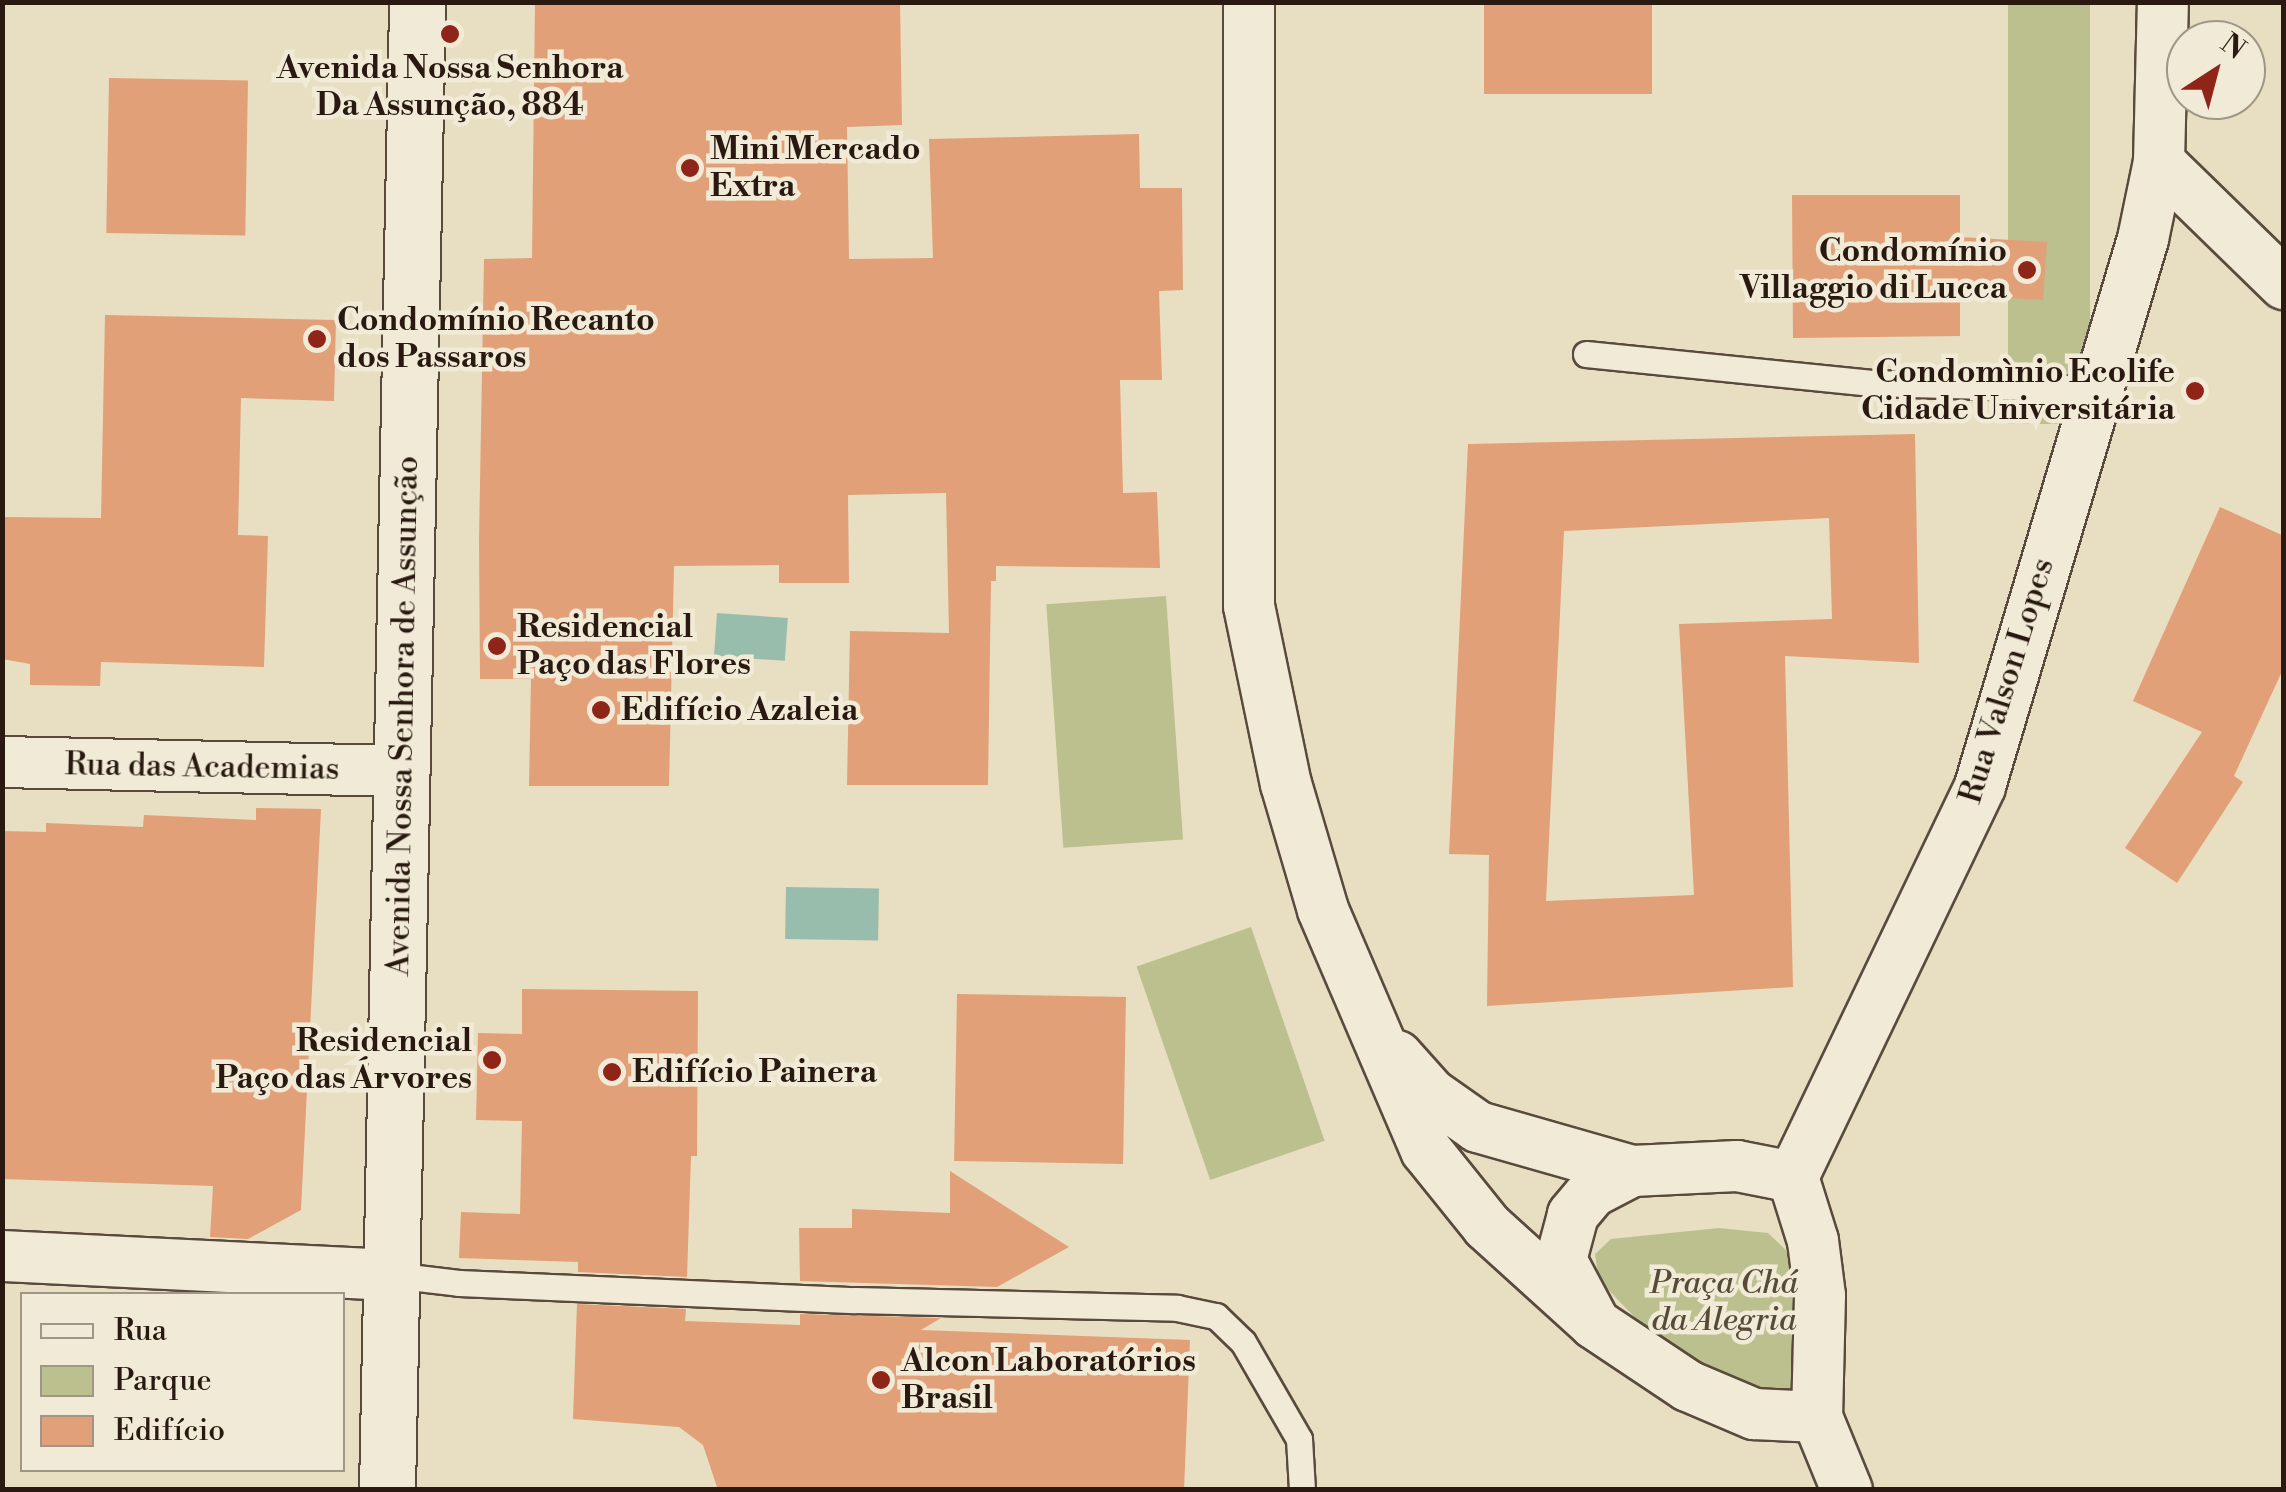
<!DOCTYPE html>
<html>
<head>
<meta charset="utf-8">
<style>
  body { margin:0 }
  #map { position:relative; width:2286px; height:1492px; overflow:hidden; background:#e8dec1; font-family:"Libre Bodoni",serif }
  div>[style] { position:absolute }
  .green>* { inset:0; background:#bcc08e; transform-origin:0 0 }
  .water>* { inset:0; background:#98bdad; transform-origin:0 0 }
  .building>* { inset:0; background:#e1a078; transform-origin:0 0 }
  .roads { filter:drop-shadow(2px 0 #594a3d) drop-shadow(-2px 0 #594a3d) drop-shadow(0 2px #594a3d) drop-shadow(0 -2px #594a3d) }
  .service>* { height:25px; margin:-12.5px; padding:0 12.5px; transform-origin:12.5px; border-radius:12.5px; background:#f0ead7 }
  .minor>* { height:50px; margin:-25px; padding:0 25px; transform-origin:25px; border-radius:25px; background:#f0ead7 }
  .tertiary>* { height:55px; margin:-27.5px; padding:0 27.5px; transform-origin:27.5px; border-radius:27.5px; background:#f0ead7 }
  .dots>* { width:28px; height:28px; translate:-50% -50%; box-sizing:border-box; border:5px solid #f0ead7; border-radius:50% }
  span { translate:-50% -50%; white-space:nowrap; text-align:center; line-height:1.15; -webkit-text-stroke:9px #f0ead7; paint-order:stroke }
  .poi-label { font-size:32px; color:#291911; font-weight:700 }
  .left { translate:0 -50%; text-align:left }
  .right { translate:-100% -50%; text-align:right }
  .street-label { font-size:32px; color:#291911 }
  .park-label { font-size:32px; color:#554b36; font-style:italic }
  .frame { position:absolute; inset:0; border:5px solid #291911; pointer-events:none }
  .legend { position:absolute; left:20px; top:1292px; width:325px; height:180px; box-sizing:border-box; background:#f0ead7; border:2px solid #a09688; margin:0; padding:12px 18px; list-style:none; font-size:30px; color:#291911 }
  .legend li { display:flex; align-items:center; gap:20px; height:50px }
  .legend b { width:50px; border:2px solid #a09688 }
  .north { position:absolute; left:2166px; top:20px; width:100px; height:100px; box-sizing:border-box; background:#f0ead7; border:2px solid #a09688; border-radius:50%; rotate:36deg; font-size:28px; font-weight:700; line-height:40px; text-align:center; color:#291911 }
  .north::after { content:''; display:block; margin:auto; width:35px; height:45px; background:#8f2418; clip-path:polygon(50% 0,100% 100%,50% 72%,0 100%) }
</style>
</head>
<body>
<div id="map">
  <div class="green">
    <i style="left:2008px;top:3px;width:82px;height:421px"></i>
    <i style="left:1166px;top:596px;width:244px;height:120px;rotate:86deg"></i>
    <i style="left:1251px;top:927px;width:226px;height:121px;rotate:71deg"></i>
    <i style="clip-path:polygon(1719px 1228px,1768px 1233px,1790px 1254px,1798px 1294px,1796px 1407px,1689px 1374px,1599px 1280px,1595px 1254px,1611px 1239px)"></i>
  </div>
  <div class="water">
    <i style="left:717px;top:613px;width:71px;height:43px;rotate:4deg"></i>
    <i style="left:786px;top:887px;width:93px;height:52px;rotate:1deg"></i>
  </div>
  <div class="building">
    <i style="clip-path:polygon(535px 2px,900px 2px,902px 125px,847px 127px,849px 259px,933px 258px,929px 139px,1139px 134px,1140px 188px,1182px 188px,1183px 290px,1159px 291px,1162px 380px,1120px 380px,1123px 493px,1157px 492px,1160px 568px,996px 566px,996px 581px,991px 581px,988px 785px,847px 785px,850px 631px,949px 633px,946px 493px,848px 495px,849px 583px,779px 583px,779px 565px,674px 566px,669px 786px,529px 786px,531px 679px,480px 679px,479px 540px,484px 259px,532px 258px)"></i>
    <i style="left:1484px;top:2px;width:168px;height:92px"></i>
    <i style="left:109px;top:78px;width:139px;height:155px;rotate:1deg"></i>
    <i style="clip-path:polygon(1792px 195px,1960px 195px,1960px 237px,2047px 242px,2043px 300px,1960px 295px,1960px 336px,1793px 338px)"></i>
    <i style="clip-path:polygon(105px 315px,336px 320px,334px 401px,241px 398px,238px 535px,268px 536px,264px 667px,101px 662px,100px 686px,30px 685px,30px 664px,2px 659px,2px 517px,101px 518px)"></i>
    <i style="clip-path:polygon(evenodd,1915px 434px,1919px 663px,1785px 656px,1793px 987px,1487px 1006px,1489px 855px,1449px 854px,1468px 444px,1915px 434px,1829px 518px,1832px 619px,1679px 624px,1694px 895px,1546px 901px,1564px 531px,1829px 518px)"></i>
    <i style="clip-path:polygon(2220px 507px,2284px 536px,2284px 667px,2234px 776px,2243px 782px,2177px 883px,2125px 848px,2202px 732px,2133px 701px)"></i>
    <i style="clip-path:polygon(256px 808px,321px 809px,301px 1210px,248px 1239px,210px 1237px,213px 1186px,2px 1179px,2px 831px,46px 832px,46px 823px,143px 827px,144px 815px,256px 820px)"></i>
    <i style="clip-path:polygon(522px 989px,698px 991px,697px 1156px,691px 1156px,687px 1277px,578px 1272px,578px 1262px,459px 1258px,461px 1212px,520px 1214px,522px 1121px,476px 1120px,478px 1033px,522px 1034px)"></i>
    <i style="left:957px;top:994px;width:169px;height:167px;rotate:1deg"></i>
    <i style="clip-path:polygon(950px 1171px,1069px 1247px,997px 1287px,800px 1281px,799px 1228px,852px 1228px,852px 1209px,950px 1213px)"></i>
    <i style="clip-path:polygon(577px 1304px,686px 1309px,685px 1321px,800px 1325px,800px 1314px,941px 1318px,921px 1330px,1190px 1340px,1184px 1490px,718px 1490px,703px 1445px,679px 1427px,573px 1419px)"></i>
  </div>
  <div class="roads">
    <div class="service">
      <i style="left:1586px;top:354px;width:285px;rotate:5.8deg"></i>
      <i style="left:1870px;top:383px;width:225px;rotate:1.5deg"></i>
      <i style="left:392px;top:1275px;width:67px;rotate:6.8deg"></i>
      <i style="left:459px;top:1283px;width:396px;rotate:2.5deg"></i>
      <i style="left:855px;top:1300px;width:322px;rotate:1.4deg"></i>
      <i style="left:1177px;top:1308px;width:40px;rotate:12deg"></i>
      <i style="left:1216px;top:1316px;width:37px;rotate:44deg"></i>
      <i style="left:1243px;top:1342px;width:112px;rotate:60deg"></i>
      <i style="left:1299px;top:1439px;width:51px;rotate:86.6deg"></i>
    </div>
    <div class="minor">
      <i style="left:1249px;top:2px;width:604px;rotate:90deg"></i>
      <i style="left:1249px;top:606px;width:182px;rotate:78.3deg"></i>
      <i style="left:1286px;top:784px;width:131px;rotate:73.6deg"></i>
      <i style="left:1323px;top:910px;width:261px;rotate:66.8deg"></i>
      <i style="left:1426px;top:1150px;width:97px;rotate:51.2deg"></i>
      <i style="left:1487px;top:1226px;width:146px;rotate:42.2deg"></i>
      <i style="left:2159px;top:162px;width:175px;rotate:44.3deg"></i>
      <i style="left:2px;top:762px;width:399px;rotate:1.3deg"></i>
      <i style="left:1397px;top:1056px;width:51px;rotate:48.2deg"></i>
      <i style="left:1431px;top:1094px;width:57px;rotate:35.1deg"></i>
      <i style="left:1478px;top:1127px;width:160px;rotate:15.9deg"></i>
      <i style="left:1793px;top:1177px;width:433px;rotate:-64.4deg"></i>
      <i style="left:1980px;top:786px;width:571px;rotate:-73.41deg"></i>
      <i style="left:2143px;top:239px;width:79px;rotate:-78.3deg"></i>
      <i style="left:2159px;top:162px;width:160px;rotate:-88.6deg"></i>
      <i style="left:1793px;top:1177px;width:57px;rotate:-168.9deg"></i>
      <i style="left:1737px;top:1166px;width:105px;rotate:177.3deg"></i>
      <i style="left:1632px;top:1171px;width:45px;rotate:152.3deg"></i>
      <i style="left:1592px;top:1192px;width:30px;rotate:130deg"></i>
      <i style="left:1573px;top:1215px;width:47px;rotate:104.9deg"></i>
      <i style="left:1561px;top:1260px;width:72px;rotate:62deg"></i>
      <i style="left:1595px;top:1324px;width:112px;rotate:33.7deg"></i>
      <i style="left:1688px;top:1386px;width:72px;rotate:23deg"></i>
      <i style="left:1754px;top:1414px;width:63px;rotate:2.7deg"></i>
      <i style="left:1793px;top:1177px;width:67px;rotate:72.6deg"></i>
      <i style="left:1813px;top:1241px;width:55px;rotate:82.7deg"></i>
      <i style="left:1820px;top:1296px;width:121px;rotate:91.4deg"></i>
      <i style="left:1817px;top:1417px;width:79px;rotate:67.7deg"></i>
      <i style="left:2px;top:1256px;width:390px;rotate:2.8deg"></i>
    </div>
    <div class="tertiary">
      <i style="left:387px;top:1490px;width:1488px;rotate:-88.84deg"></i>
    </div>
  </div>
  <div class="dots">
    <i style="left:450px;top:34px;background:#8f2418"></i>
    <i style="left:690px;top:168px;background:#8f2418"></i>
    <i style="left:2027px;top:270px;background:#8f2418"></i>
    <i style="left:317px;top:339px;background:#8f2418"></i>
    <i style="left:2195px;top:391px;background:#8f2418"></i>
    <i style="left:497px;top:646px;background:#8f2418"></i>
    <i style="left:601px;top:710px;background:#8f2418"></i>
    <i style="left:492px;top:1060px;background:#8f2418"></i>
    <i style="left:612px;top:1072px;background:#8f2418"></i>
    <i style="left:881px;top:1380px;background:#8f2418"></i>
  </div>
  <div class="poi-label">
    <span style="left:450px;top:87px">Avenida Nossa Senhora<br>Da Assunção, 884</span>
    <span class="left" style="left:710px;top:168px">Mini Mercado<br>Extra</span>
    <span class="right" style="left:2007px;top:270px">Condomínio<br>Villaggio di Lucca</span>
    <span class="left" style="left:337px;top:339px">Condomínio Recanto<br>dos Passaros</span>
    <span class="right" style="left:2175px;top:391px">Condomìnio Ecolife<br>Cidade Universitária</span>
    <span class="left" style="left:517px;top:646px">Residencial<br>Paço das Flores</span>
    <span class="left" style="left:621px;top:710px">Edifício Azaleia</span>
    <span class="right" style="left:472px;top:1060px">Residencial<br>Paço das Árvores</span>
    <span class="left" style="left:632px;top:1072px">Edifício Painera</span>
    <span class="left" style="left:901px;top:1380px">Alcon Laboratórios<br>Brasil</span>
  </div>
  <div class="street-label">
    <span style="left:2007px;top:681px;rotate:-73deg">Rua Valson Lopes</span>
    <span style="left:403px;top:716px;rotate:-89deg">Avenida Nossa Senhora de Assunção</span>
    <span style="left:202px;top:767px;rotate:1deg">Rua das Academias</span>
  </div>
  <div class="park-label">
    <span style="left:1724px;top:1302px">Praça Chá<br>da Alegria</span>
  </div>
  <div class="frame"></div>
  <ul class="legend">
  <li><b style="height:12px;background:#f0ead7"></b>Rua</li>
  <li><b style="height:28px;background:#bcc08e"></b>Parque</li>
  <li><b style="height:28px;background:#e1a078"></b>Edifício</li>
  </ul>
  <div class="north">N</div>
</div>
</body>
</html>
